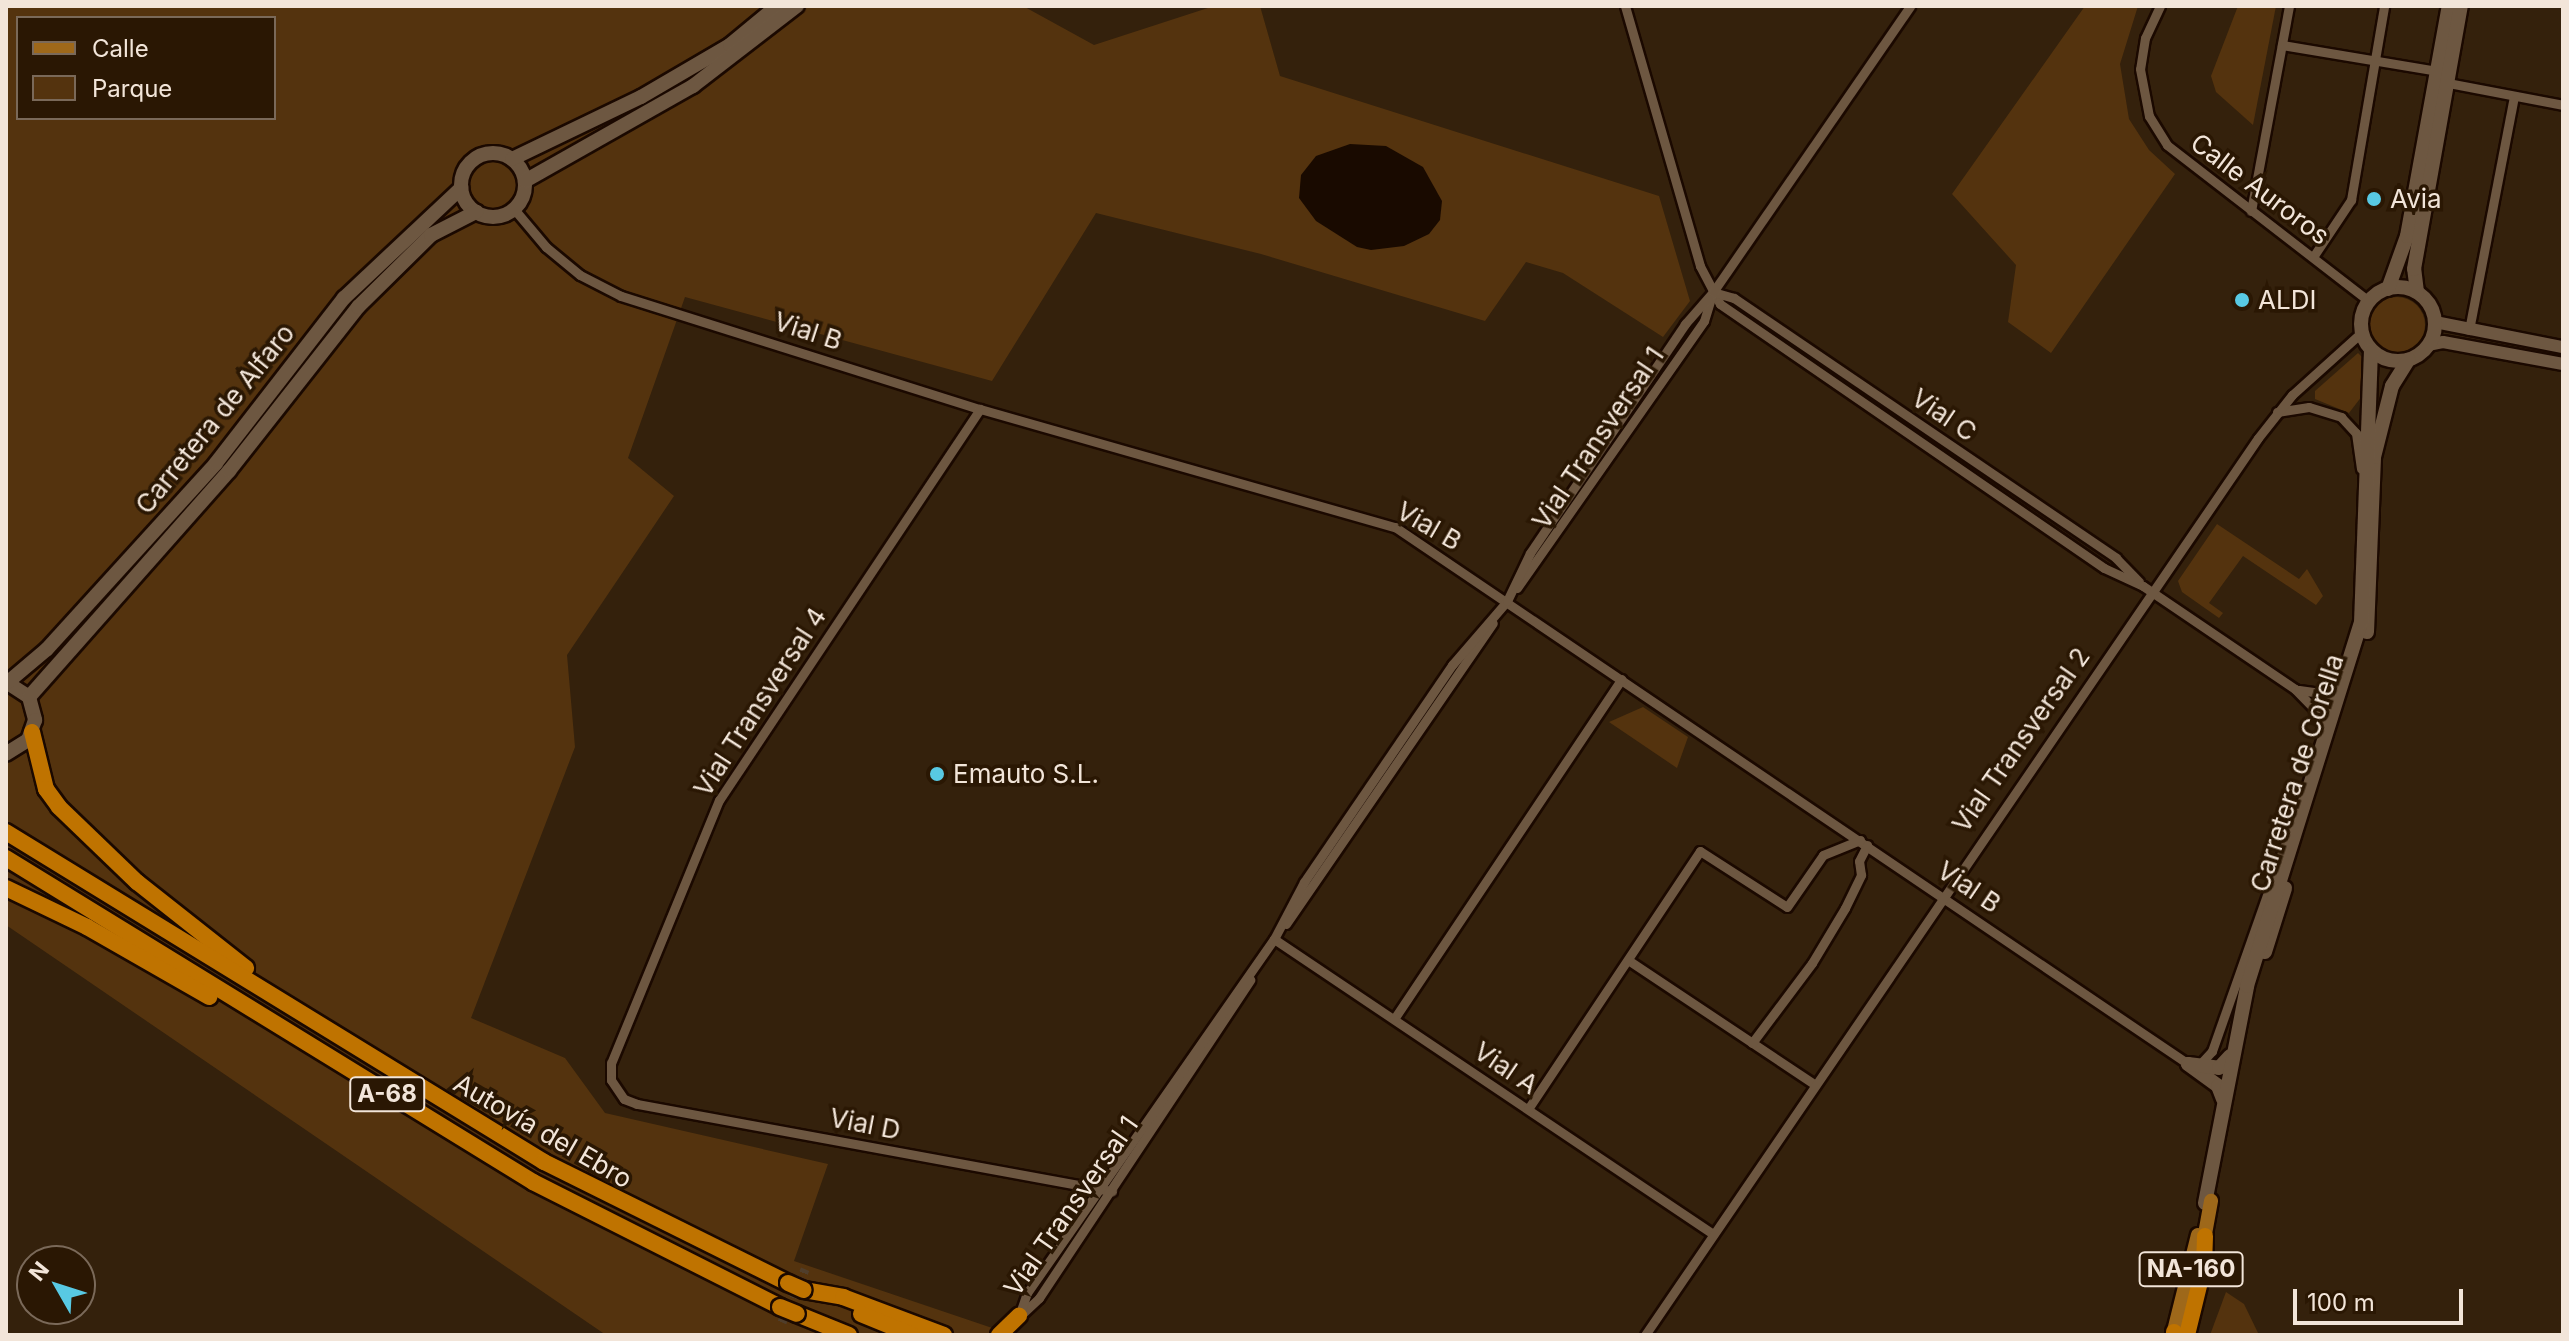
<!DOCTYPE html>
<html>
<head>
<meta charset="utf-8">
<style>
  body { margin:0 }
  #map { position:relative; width:2569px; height:1341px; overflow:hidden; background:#34210c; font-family:Inter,sans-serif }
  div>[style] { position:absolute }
  .green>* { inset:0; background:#54330e }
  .round { border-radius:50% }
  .water>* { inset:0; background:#190a00 }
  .minor-tunnel>* { height:9px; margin-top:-4.5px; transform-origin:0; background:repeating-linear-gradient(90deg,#503e2b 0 9px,transparent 0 13.5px) }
  .roads { filter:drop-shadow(2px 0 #1b0900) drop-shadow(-2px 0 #1b0900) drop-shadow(0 2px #1b0900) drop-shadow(0 -2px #1b0900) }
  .minor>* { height:9px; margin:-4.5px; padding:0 4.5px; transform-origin:4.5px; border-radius:4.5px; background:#6d5741 }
  .tertiary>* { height:12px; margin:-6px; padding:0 6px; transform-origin:6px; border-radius:6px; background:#6d5741 }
  .secondary>* { height:14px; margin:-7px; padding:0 7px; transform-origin:7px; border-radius:7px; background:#6d5741 }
  .secondary>.ring { margin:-7px; padding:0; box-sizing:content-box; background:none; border:14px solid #6d5741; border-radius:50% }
  .primary>* { height:14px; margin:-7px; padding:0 7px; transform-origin:7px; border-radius:7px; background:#9e681a }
  .motorway>* { height:16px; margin:-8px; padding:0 8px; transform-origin:8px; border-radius:8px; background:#bf7300 }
  .bridges { filter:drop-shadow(2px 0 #1b0900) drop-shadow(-2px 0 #1b0900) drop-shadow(0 2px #1b0900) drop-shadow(0 -2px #1b0900) }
  .motorway-bridge>* { height:16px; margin:-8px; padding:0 8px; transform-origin:8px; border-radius:8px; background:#bf7300 }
  .dots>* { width:22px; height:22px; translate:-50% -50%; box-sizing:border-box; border:4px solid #2a1703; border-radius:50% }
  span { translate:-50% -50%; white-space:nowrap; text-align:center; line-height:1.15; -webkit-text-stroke:7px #2a1703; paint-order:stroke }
  .shield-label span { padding:2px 6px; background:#2a1703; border:2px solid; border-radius:6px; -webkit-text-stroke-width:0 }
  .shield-label { font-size:24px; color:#f2e5d9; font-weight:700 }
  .street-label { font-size:26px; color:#f2e5d9 }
  .poi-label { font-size:26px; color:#f2e5d9 }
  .left { translate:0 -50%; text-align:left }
  .frame { position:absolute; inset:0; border:8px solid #f2e5d9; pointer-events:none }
  .legend { position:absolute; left:16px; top:16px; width:260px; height:104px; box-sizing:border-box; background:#2a1703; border:2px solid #7a6959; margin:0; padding:10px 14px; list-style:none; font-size:24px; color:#f2e5d9 }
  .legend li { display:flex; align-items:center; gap:16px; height:40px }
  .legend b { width:40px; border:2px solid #7a6959 }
  .north { position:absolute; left:16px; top:1245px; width:80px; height:80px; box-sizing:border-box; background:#2a1703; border:2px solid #7a6959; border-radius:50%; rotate:309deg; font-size:22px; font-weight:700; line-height:32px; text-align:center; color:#f2e5d9 }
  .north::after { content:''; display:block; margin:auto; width:28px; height:36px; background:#58c9e3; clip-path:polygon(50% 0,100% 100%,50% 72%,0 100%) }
  .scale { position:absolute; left:2293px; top:1289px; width:170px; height:36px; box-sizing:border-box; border:4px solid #f2e5d9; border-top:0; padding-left:10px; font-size:24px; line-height:28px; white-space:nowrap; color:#f2e5d9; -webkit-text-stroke:6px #2a1703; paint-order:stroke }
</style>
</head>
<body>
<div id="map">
  <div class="green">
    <i style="clip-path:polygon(evenodd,6px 6px,1023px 6px,1094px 45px,1214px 6px,1260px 6px,1280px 76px,1659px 196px,1690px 301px,1663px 337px,1563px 273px,1526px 262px,1485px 321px,1261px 254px,1096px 213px,992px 381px,685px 297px,628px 458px,674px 496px,567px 655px,575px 747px,471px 1018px,565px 1058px,605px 1113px,828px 1164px,794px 1261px,1013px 1335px,606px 1335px,6px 925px,6px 6px,18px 18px,274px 18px,274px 118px,18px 118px,18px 18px)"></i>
    <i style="clip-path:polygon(2085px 6px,2138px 6px,2120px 64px,2129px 119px,2149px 150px,2175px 174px,2051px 353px,2008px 322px,2016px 265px,1952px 194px)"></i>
    <i style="clip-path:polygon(2238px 6px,2276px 6px,2253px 125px,2216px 92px,2211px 76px)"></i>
    <i class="round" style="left:2369px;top:297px;width:56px;height:56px"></i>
    <i style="clip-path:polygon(2358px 353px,2366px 361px,2362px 396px,2349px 413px,2315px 399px,2315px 391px)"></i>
    <i style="clip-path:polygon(2217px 524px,2299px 579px,2307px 569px,2323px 596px,2316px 605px,2243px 556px,2209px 603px,2223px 613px,2219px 618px,2182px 592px,2178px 581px)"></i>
    <i style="clip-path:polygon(1643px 707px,1688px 737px,1677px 768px,1609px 722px)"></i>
    <i style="clip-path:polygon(2226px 1292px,2244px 1304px,2259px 1335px,2210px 1335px)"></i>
  </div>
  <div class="water">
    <i style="clip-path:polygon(1350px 144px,1386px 146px,1423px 167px,1442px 201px,1440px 220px,1429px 234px,1404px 246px,1371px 250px,1357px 247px,1316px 221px,1299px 198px,1301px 175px,1316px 156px)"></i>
  </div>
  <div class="minor-tunnel">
    <i style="left:782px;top:1322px;width:58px;rotate:-66.5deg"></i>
  </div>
  <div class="roads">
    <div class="minor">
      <i style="left:1625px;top:6px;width:271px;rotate:73.9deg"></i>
      <i style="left:1700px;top:266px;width:43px;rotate:62.2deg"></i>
      <i style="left:1720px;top:304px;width:466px;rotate:34.5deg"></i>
      <i style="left:2104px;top:568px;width:43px;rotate:24.8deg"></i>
      <i style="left:2143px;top:586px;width:184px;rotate:34.1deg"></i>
      <i style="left:2295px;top:689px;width:49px;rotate:45.8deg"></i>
      <i style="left:2160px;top:6px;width:35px;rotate:115deg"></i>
      <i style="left:2145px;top:38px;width:31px;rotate:99deg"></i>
      <i style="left:2140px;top:69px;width:48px;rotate:79.2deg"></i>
      <i style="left:2149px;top:116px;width:34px;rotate:58deg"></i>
      <i style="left:2167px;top:145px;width:255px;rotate:37.7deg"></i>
      <i style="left:2282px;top:45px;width:157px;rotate:9.5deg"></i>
      <i style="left:2448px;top:83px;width:117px;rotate:10.8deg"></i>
      <i style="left:514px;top:209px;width:50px;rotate:49.9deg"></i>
      <i style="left:546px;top:247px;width:44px;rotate:39.5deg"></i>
      <i style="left:580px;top:275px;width:46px;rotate:27.1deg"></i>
      <i style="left:621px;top:296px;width:376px;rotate:17.5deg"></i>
      <i style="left:980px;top:409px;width:431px;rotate:15.9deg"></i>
      <i style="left:1395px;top:527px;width:958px;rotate:34.1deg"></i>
      <i style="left:2188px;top:1064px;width:13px;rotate:-4deg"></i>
      <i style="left:2201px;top:1063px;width:16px;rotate:-47deg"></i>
      <i style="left:2212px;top:1051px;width:253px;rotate:-70.6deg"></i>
      <i style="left:2251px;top:211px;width:208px;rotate:-79.5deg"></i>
      <i style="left:2313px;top:257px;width:69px;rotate:-56.3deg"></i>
      <i style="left:2351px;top:200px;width:197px;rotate:-80.3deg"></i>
      <i style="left:1713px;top:292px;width:22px;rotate:16deg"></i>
      <i style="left:1734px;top:298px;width:462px;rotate:34.2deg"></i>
      <i style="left:2116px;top:558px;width:33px;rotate:46deg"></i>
      <i style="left:2469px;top:330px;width:238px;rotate:-79.1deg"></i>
      <i style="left:980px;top:409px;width:470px;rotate:123.7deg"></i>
      <i style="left:719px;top:800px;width:284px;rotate:112.3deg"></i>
      <i style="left:611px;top:1063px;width:17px;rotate:90deg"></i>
      <i style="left:611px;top:1080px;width:23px;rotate:56deg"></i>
      <i style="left:624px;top:1099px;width:14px;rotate:21deg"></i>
      <i style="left:637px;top:1104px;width:483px;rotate:10.4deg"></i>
      <i style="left:2277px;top:412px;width:32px;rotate:-9deg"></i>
      <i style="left:2309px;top:407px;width:34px;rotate:17deg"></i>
      <i style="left:2341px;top:417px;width:22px;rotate:47deg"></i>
      <i style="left:2356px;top:433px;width:36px;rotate:82deg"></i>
      <i style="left:1517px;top:588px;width:326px;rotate:-55deg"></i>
      <i style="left:1704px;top:321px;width:27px;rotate:-73deg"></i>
      <i style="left:2299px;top:690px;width:29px;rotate:8deg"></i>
      <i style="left:2328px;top:694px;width:14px;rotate:-21deg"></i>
      <i style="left:1286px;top:924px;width:365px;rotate:-55.5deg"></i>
      <i style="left:1274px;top:939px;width:529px;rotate:33.9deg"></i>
      <i style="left:1628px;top:960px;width:224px;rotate:33.7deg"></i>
      <i style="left:1394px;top:1019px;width:409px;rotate:-56.2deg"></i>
      <i style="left:1752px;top:1043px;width:100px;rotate:-53.1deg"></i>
      <i style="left:1812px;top:963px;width:64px;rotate:-59deg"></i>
      <i style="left:1845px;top:908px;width:37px;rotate:-64deg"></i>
      <i style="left:1861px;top:875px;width:14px;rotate:-98deg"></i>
      <i style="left:1859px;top:861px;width:18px;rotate:-63deg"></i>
      <i style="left:1528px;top:1109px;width:310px;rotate:-56.3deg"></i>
      <i style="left:1700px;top:851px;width:103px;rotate:32.8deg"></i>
      <i style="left:1787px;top:907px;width:63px;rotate:-55.3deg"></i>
      <i style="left:1823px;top:855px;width:40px;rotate:-22deg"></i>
      <i style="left:1022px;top:1314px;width:23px;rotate:-43deg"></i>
      <i style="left:1039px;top:1298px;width:382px;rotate:-56.4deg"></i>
      <i style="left:1019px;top:1316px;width:24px;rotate:-71deg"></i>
      <i style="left:1027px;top:1293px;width:432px;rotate:-55.1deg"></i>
      <i style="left:1274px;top:939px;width:64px;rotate:-62.2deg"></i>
      <i style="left:1304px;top:882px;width:263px;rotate:-55.7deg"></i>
      <i style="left:1452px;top:665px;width:84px;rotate:-49.3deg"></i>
      <i style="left:1507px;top:601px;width:53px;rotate:-64.4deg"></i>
      <i style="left:1530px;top:553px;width:277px;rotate:-55.9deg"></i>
      <i style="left:1685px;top:324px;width:43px;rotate:-48.8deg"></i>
      <i style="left:1713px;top:292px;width:347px;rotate:-55.4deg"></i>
      <i style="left:1645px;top:1335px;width:1086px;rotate:-55.65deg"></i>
      <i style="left:2258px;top:438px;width:55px;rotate:-51.7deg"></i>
      <i style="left:2292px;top:395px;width:94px;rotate:-42deg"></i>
    </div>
    <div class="tertiary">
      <i style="left:2435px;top:322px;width:130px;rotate:11.1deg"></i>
      <i style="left:2429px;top:345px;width:14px;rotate:-12deg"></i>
      <i style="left:2443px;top:342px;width:122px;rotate:10.4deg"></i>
    </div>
    <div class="secondary">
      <i class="ring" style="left:461px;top:153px;width:50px;height:50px"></i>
      <i style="left:512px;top:159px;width:143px;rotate:-25.7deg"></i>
      <i style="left:641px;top:97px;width:103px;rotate:-30.3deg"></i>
      <i style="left:730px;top:45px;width:61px;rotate:-39.7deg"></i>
      <i style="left:525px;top:181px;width:193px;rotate:-29.5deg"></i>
      <i style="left:693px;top:86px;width:131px;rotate:-37.6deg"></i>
      <i class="ring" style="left:2361px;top:287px;width:60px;height:60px"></i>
      <i style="left:2388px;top:289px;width:56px;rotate:-70.3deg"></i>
      <i style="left:2407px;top:236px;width:234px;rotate:-79.7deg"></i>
      <i style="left:2417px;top:292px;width:23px;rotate:-97deg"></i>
      <i style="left:2414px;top:269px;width:267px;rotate:-79.9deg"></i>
      <i style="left:2367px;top:632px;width:175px;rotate:-87.7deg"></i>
      <i style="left:2374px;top:457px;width:73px;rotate:-75.8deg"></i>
      <i style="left:2392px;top:386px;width:31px;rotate:-58deg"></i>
      <i style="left:6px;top:682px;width:27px;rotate:33deg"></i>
      <i style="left:29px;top:697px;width:24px;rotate:75deg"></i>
      <i style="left:35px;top:720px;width:21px;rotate:109deg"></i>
      <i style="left:28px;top:740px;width:26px;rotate:148deg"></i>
      <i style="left:8px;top:682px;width:51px;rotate:-40.2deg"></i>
      <i style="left:47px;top:649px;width:251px;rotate:-47.7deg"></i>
      <i style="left:216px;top:463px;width:209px;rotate:-52.2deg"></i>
      <i style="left:344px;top:298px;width:161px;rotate:-43.2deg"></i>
      <i style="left:29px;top:697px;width:302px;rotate:-48.5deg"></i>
      <i style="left:229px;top:471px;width:209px;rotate:-51.8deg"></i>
      <i style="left:358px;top:307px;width:103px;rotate:-44.6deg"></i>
      <i style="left:431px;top:235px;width:51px;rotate:-27.1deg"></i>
      <i style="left:2265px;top:952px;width:67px;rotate:-72.6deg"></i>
      <i style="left:2188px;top:1064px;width:37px;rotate:36deg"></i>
      <i style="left:2218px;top:1086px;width:14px;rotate:69deg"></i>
      <i style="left:2188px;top:1064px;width:31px;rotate:7deg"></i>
      <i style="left:2219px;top:1068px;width:16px;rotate:-47deg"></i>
      <i style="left:2205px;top:1203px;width:221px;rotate:-79deg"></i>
      <i style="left:2247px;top:986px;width:380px;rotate:-72.6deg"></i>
      <i style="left:2361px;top:623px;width:273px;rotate:-87.9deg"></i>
    </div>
    <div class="primary">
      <i style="left:2203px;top:1245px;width:45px;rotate:-79.7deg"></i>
      <i style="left:2173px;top:1335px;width:103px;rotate:-76deg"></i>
    </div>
    <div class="motorway">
      <i style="left:32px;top:732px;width:59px;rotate:76.2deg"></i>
      <i style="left:46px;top:789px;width:22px;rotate:54deg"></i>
      <i style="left:59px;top:807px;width:108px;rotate:43.9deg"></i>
      <i style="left:137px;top:882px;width:139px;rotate:38.3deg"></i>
      <i style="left:6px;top:832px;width:631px;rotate:31.52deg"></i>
      <i style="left:544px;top:1162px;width:272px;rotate:26.4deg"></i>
      <i style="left:6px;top:858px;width:619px;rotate:31.58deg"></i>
      <i style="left:533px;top:1182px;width:277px;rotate:26.8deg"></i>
      <i style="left:6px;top:888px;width:90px;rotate:25.7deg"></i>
      <i style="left:87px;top:927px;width:141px;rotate:29.8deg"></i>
      <i style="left:804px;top:1290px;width:40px;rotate:10deg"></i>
      <i style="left:843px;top:1297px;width:108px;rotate:20.6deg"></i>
      <i style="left:797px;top:1314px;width:56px;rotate:22deg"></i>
      <i style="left:861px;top:1314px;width:55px;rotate:22.4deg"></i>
      <i style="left:999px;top:1335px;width:28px;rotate:-44deg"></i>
      <i style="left:2174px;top:1335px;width:3px;rotate:-90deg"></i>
      <i style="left:2187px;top:1335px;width:72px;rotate:-76.3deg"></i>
      <i style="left:2204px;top:1265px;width:29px;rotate:-88deg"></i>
    </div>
  </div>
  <div class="bridges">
    <div class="motorway-bridge">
      <i style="left:788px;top:1283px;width:17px;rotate:24deg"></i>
      <i style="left:780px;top:1307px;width:18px;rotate:22deg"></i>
    </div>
  </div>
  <div class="dots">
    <i style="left:2374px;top:199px;background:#58c9e3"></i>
    <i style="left:2242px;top:300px;background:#58c9e3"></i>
    <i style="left:937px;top:774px;background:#58c9e3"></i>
  </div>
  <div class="shield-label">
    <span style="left:387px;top:1094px">A-68</span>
    <span style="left:2191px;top:1269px">NA-160</span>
  </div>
  <div class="street-label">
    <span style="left:2260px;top:189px;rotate:37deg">Calle Auroros</span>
    <span style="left:808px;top:331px;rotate:18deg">Vial B</span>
    <span style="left:1944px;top:415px;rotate:34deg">Vial C</span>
    <span style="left:215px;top:419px;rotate:-51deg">Carretera de Alfaro</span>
    <span style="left:1598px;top:438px;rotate:-56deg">Vial Transversal 1</span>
    <span style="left:1429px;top:526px;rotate:30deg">Vial B</span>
    <span style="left:760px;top:702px;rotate:-57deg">Vial Transversal 4</span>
    <span style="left:2021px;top:740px;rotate:-55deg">Vial Transversal 2</span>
    <span style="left:2297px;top:773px;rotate:-72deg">Carretera de Corella</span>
    <span style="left:1969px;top:887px;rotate:34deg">Vial B</span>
    <span style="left:1506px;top:1068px;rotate:34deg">Vial A</span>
    <span style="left:865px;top:1124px;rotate:11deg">Vial D</span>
    <span style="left:543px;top:1131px;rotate:30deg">Autovía del Ebro</span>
    <span style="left:1071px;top:1206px;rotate:-55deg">Vial Transversal 1</span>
  </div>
  <div class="poi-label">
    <span class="left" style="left:2390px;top:199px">Avia</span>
    <span class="left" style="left:2258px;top:300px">ALDI</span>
    <span class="left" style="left:953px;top:774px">Emauto S.L.</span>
  </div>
  <div class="frame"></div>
  <ul class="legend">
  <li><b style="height:10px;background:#9e681a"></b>Calle</li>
  <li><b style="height:22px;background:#54330e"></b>Parque</li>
  </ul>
  <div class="north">N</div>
  <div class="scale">100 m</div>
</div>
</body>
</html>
